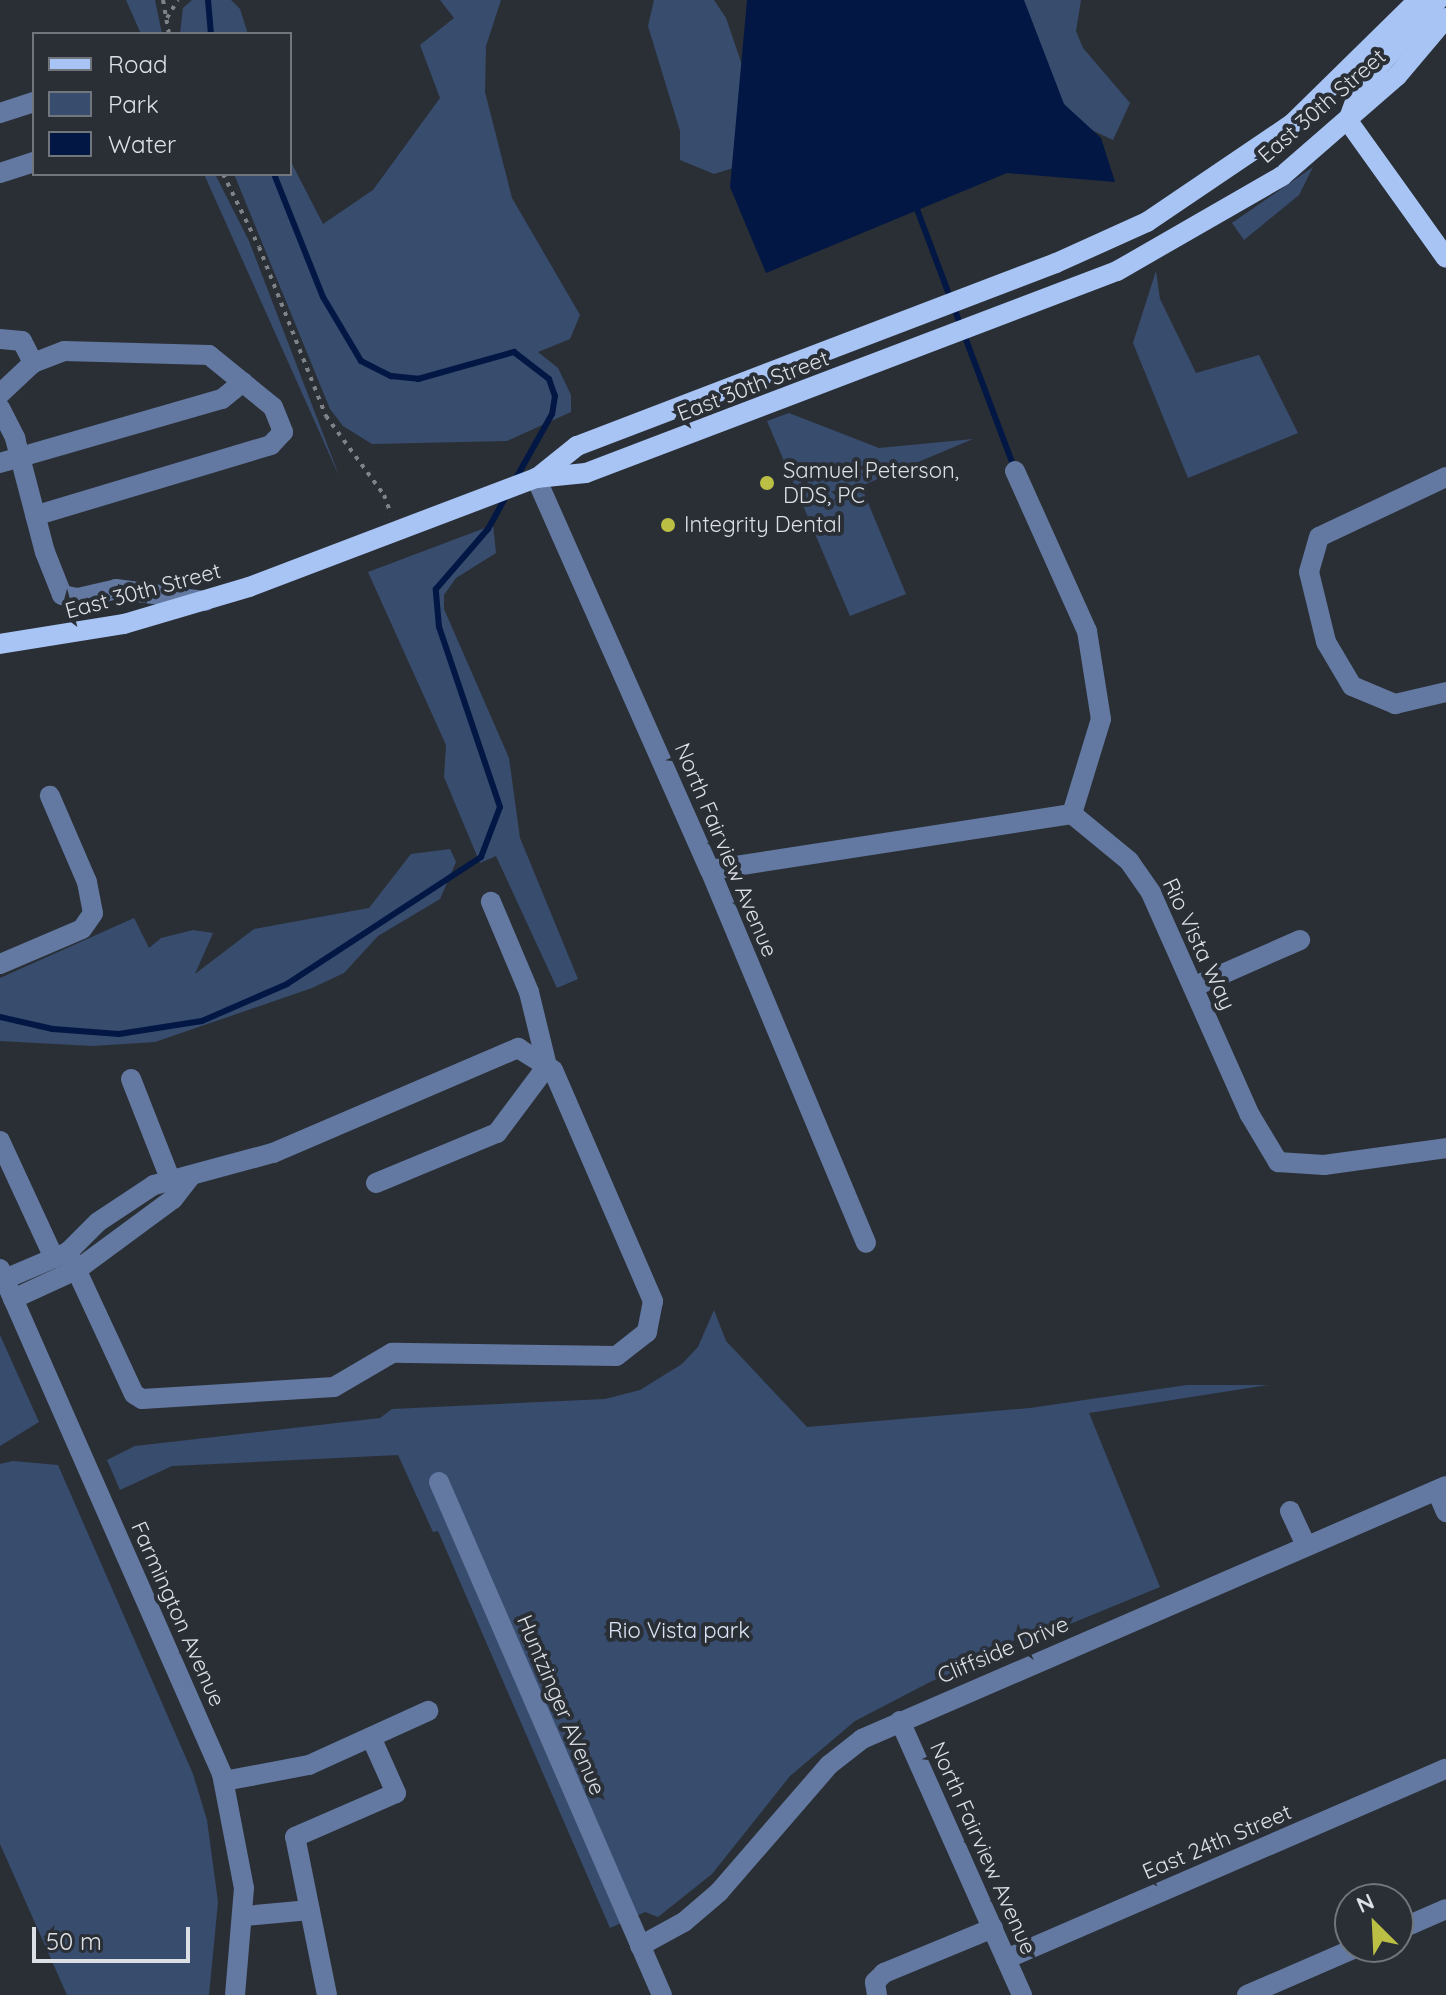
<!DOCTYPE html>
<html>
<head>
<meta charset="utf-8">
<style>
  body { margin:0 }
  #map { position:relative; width:1446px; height:1995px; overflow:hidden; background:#2a2f36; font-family:Quicksand,sans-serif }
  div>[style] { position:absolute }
  .green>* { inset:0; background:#384c6e }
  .water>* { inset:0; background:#021744 }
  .stream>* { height:6px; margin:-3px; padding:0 3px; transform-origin:3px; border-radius:3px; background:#021744 }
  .path>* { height:4px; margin-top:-2px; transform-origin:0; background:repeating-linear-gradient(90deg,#7f8389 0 4px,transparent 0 10px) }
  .minor>* { height:20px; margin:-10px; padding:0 10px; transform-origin:10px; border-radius:10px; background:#6379a1 }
  .major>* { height:20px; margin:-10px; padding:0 10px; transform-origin:10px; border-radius:10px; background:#a8c4f5 }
  .dots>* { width:22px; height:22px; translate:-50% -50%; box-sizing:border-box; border:4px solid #2a2f36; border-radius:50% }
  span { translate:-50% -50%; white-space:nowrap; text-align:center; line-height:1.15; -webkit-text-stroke:8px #2a2f36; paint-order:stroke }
  .street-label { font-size:22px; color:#dcdfe4 }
  .poi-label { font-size:22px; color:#dcdfe4 }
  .left { translate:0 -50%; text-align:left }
  .park-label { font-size:22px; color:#dbe4f4 }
  .legend { position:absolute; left:32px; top:32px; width:260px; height:144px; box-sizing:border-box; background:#2a2f36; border:2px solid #71757c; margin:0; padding:10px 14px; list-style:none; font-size:24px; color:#dcdfe4 }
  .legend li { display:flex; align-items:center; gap:16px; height:40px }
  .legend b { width:40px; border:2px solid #71757c }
  .north { position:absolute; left:1334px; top:1883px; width:80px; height:80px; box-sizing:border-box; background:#2a2f36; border:2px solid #71757c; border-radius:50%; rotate:336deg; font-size:22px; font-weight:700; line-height:32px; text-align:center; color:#dcdfe4 }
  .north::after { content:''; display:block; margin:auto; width:28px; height:36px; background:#bbc045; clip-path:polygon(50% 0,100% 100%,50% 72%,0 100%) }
  .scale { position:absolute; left:32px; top:1927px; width:158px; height:36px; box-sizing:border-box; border:4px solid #dcdfe4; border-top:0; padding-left:10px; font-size:24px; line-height:28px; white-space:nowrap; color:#dcdfe4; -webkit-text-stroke:6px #2a2f36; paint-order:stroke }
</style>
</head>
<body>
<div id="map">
  <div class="green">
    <i style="clip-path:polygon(126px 0,155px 0,162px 34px,141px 34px)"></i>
    <i style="clip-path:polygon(192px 0,231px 0,240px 9px,248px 34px,180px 34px,183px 8px)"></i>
    <i style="clip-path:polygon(440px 0,501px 0,486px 46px,485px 92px,512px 198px,580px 315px,570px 339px,538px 352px,558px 368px,571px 395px,571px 412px,507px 441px,372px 444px,343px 426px,330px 409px,234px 174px,290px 174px,290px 160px,323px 224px,373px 190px,440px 98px,420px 45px,454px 18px)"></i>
    <i style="clip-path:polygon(654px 0,714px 0,726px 18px,742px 65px,733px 168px,714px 174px,680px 160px,680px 131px,648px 26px)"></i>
    <i style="clip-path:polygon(1016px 0,1081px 0,1076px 31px,1083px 48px,1130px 103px,1113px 140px,1042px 107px)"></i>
    <i style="clip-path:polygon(1313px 167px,1299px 195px,1244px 240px,1232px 223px)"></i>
    <i style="clip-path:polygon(204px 174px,215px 174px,249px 241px,340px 478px)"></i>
    <i style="clip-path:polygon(1156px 271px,1160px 299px,1196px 373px,1259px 355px,1298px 433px,1188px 478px,1133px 343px)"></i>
    <i style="clip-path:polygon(789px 413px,879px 448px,973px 439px,861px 486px,906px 594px,850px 616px,767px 421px)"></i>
    <i style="clip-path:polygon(493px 525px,496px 553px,456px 578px,444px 595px,444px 609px,509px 758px,520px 838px,578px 979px,557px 988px,496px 856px,480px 863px,444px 777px,446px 745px,368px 572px)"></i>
    <i style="clip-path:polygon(450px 849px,456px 862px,440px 899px,378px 936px,344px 973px,312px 988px,155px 1042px,92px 1046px,0 1041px,0 978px,134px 918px,149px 948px,161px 938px,193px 930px,213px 933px,195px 974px,254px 929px,369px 908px,411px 854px)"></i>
    <i style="clip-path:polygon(714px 1310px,726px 1341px,807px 1427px,1030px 1408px,1187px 1385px,1268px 1385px,1089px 1413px,1160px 1587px,932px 1681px,855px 1721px,790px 1776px,712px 1874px,658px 1917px,645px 1912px,610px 1928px,438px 1531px,433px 1532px,398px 1455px,172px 1466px,120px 1490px,107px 1460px,135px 1446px,380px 1418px,392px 1409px,605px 1399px,640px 1390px,682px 1364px,698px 1347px)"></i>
    <i style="clip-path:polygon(0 1335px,39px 1422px,0 1446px)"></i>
    <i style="clip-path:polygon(13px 1461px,58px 1465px,193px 1774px,207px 1820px,218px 1902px,209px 1995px,67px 1995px,0 1844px,0 1464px)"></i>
  </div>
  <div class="water">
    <i style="clip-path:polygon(747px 0,1024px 0,1064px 104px,1101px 138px,1115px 182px,1007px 173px,766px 273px,730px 187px)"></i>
  </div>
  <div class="stream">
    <i style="left:208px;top:0;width:34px;rotate:85deg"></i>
    <i style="left:274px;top:174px;width:132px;rotate:68.3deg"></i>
    <i style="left:323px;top:297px;width:74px;rotate:59.3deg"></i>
    <i style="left:361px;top:361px;width:34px;rotate:27deg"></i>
    <i style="left:391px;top:376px;width:27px;rotate:6deg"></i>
    <i style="left:418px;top:379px;width:100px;rotate:-15.7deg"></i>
    <i style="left:514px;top:352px;width:44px;rotate:37.6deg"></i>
    <i style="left:549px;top:379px;width:18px;rotate:71deg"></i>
    <i style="left:555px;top:396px;width:18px;rotate:99deg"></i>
    <i style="left:552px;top:414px;width:76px;rotate:119.3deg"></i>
    <i style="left:915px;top:204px;width:281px;rotate:69.4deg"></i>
    <i style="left:0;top:1017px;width:54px;rotate:12.8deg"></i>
    <i style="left:53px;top:1029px;width:66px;rotate:4.3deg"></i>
    <i style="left:119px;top:1034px;width:84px;rotate:-8.9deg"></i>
    <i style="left:202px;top:1021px;width:93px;rotate:-23.5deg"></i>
    <i style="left:287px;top:984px;width:232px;rotate:-33.2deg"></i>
    <i style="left:481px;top:857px;width:53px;rotate:-69.2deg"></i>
    <i style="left:500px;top:807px;width:190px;rotate:-108.7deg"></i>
    <i style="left:439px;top:627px;width:38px;rotate:-95deg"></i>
    <i style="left:436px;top:589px;width:79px;rotate:-49.1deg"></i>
    <i style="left:488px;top:529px;width:37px;rotate:-61deg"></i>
  </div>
  <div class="path">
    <i style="left:163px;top:0;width:35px;rotate:80deg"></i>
    <i style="left:167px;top:18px;width:21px;rotate:-59deg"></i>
    <i style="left:223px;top:174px;width:81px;rotate:63.7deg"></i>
    <i style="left:259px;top:247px;width:182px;rotate:68.4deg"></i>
    <i style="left:326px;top:416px;width:98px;rotate:53.7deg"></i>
    <i style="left:384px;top:495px;width:20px;rotate:70deg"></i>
  </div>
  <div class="minor">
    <i style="left:0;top:113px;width:36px;rotate:-18deg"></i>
    <i style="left:0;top:173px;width:36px;rotate:-18deg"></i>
    <i style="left:0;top:339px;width:22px;rotate:5deg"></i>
    <i style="left:22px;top:341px;width:25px;rotate:63deg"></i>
    <i style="left:33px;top:363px;width:45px;rotate:136.8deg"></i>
    <i style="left:33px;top:363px;width:33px;rotate:-21deg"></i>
    <i style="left:64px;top:351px;width:145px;rotate:1.6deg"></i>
    <i style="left:209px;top:355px;width:82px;rotate:39.1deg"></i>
    <i style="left:273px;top:407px;width:27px;rotate:68deg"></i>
    <i style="left:283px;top:432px;width:18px;rotate:133deg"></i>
    <i style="left:271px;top:445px;width:246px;rotate:163.3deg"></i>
    <i style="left:0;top:408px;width:34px;rotate:63deg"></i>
    <i style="left:15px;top:438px;width:118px;rotate:75.3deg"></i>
    <i style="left:45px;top:552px;width:46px;rotate:68.4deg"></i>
    <i style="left:62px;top:595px;width:16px;rotate:11deg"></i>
    <i style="left:78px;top:598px;width:39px;rotate:-13deg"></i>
    <i style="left:116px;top:589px;width:90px;rotate:7.7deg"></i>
    <i style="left:0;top:463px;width:231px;rotate:-16.1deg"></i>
    <i style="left:222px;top:399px;width:27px;rotate:-39deg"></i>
    <i style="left:1015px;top:471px;width:175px;rotate:65.8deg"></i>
    <i style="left:1087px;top:631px;width:89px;rotate:81deg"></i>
    <i style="left:1101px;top:719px;width:99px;rotate:107deg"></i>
    <i style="left:1446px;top:477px;width:140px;rotate:154.7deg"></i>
    <i style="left:1319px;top:537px;width:36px;rotate:106deg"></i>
    <i style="left:1309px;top:572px;width:72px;rotate:76.3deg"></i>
    <i style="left:1326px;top:642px;width:51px;rotate:59.4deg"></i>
    <i style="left:1352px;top:686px;width:47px;rotate:22.7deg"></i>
    <i style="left:1395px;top:704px;width:52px;rotate:-13.2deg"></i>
    <i style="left:536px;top:478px;width:429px;rotate:66.1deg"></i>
    <i style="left:710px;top:870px;width:404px;rotate:67.3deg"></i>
    <i style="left:710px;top:870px;width:366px;rotate:-8.8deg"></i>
    <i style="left:1072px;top:814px;width:74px;rotate:39.5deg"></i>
    <i style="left:1129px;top:861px;width:39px;rotate:55deg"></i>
    <i style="left:1151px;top:893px;width:243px;rotate:66deg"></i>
    <i style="left:1250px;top:1115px;width:55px;rotate:59.2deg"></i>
    <i style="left:1278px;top:1162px;width:46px;rotate:3.7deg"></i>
    <i style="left:1324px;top:1165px;width:123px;rotate:-7.9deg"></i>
    <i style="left:0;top:964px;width:89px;rotate:-23.1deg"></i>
    <i style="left:82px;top:929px;width:19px;rotate:-55deg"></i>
    <i style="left:93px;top:913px;width:32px;rotate:-101deg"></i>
    <i style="left:87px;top:882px;width:94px;rotate:-113.3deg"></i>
    <i style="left:1193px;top:987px;width:117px;rotate:-23.7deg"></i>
    <i style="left:131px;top:1079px;width:110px;rotate:68.6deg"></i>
    <i style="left:0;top:1141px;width:129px;rotate:65.2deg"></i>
    <i style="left:376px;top:1183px;width:131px;rotate:-22.5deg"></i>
    <i style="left:497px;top:1133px;width:84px;rotate:-53.3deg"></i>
    <i style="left:547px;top:1066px;width:76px;rotate:-103.7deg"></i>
    <i style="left:529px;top:992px;width:98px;rotate:-112.9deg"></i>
    <i style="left:0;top:1269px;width:552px;rotate:66.27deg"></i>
    <i style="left:222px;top:1774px;width:116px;rotate:79.1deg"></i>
    <i style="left:244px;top:1888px;width:107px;rotate:94.8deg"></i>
    <i style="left:5px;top:1279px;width:69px;rotate:-23.2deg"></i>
    <i style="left:68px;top:1252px;width:42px;rotate:-45deg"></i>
    <i style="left:98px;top:1222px;width:67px;rotate:-33.5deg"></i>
    <i style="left:154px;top:1185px;width:123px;rotate:-15.1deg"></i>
    <i style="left:273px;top:1153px;width:267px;rotate:-23.2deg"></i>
    <i style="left:518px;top:1048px;width:41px;rotate:32.2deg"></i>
    <i style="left:553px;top:1070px;width:252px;rotate:66.6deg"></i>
    <i style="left:653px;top:1301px;width:32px;rotate:101deg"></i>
    <i style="left:647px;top:1332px;width:39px;rotate:142deg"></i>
    <i style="left:616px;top:1356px;width:224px;rotate:-179.2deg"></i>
    <i style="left:392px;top:1353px;width:67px;rotate:149.6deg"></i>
    <i style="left:334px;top:1387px;width:192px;rotate:176.4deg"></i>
    <i style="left:142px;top:1399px;width:9px;rotate:-148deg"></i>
    <i style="left:134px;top:1394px;width:157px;rotate:-114.9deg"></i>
    <i style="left:13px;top:1299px;width:72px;rotate:-24.8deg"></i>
    <i style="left:78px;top:1269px;width:118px;rotate:-36.4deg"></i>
    <i style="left:173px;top:1199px;width:29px;rotate:-52deg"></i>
    <i style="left:439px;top:1482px;width:559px;rotate:66.51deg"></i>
    <i style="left:1437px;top:1491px;width:23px;rotate:67deg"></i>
    <i style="left:1290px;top:1511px;width:38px;rotate:65deg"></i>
    <i style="left:900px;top:1721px;width:300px;rotate:66deg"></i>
    <i style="left:224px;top:1781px;width:86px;rotate:-10.7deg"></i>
    <i style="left:309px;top:1765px;width:131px;rotate:-24.4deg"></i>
    <i style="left:245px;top:1916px;width:65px;rotate:-5.3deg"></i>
    <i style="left:1398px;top:1930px;width:52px;rotate:-23.6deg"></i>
    <i style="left:640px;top:1946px;width:50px;rotate:-28.6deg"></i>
    <i style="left:684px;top:1922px;width:46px;rotate:-40.6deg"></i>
    <i style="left:719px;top:1892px;width:168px;rotate:-49.1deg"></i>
    <i style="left:829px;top:1765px;width:42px;rotate:-38.2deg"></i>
    <i style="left:862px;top:1739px;width:636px;rotate:-23.42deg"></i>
    <i style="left:1006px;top:1959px;width:479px;rotate:-23.4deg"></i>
    <i style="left:327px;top:1995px;width:161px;rotate:-101.4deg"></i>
    <i style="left:295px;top:1837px;width:110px;rotate:-23.5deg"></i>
    <i style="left:396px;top:1793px;width:61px;rotate:-114.1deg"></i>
    <i style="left:877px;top:1995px;width:13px;rotate:-99deg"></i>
    <i style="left:875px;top:1982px;width:13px;rotate:-45deg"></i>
    <i style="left:884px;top:1973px;width:118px;rotate:-22.4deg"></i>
    <i style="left:1247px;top:1995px;width:121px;rotate:-23.4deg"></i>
  </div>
  <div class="major">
    <i style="left:1348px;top:121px;width:168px;rotate:54.4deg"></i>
    <i style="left:1348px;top:121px;width:37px;rotate:-70deg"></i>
    <i style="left:1361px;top:86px;width:115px;rotate:-48.2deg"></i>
    <i style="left:537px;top:478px;width:51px;rotate:-38.7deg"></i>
    <i style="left:577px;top:446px;width:513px;rotate:-20.91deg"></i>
    <i style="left:1056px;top:263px;width:100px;rotate:-24.3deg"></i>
    <i style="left:1147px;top:222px;width:175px;rotate:-34.1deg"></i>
    <i style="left:1292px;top:124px;width:177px;rotate:-44.5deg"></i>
    <i style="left:0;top:644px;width:126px;rotate:-9.2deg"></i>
    <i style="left:124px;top:624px;width:130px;rotate:-16.5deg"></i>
    <i style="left:249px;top:587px;width:307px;rotate:-20.8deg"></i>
    <i style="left:536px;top:478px;width:50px;rotate:-5.7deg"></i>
    <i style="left:586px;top:473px;width:568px;rotate:-20.83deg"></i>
    <i style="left:1117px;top:271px;width:190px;rotate:-29.9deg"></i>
    <i style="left:1282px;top:176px;width:152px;rotate:-41deg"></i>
    <i style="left:1397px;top:76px;width:76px;rotate:-49.8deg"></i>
  </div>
  <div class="dots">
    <i style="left:767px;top:483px;background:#bbc045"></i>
    <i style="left:668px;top:525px;background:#bbc045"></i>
  </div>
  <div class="street-label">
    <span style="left:1322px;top:106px;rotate:-41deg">East 30th Street</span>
    <span style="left:753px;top:386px;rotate:-21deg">East 30th Street</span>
    <span style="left:143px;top:591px;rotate:-15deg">East 30th Street</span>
    <span style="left:726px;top:850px;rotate:67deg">North Fairview Avenue</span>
    <span style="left:1199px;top:944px;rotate:65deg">Rio Vista Way</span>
    <span style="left:178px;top:1614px;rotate:66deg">Farmington Avenue</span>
    <span style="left:1003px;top:1650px;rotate:-23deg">Cliffside Drive</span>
    <span style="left:561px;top:1705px;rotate:67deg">Huntzinger AVenue</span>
    <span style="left:1217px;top:1842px;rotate:-23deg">East 24th Street</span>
    <span style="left:983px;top:1848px;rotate:66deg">North Fairview Avenue</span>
  </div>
  <div class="poi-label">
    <span class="left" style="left:783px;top:483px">Samuel Peterson,<br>DDS, PC</span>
    <span class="left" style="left:684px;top:525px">Integrity Dental</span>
  </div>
  <div class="park-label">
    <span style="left:679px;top:1631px">Rio Vista park</span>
  </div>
  <ul class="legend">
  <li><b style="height:10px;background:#a8c4f5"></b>Road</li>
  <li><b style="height:22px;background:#384c6e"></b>Park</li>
  <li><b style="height:22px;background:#021744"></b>Water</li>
  </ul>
  <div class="north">N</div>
  <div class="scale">50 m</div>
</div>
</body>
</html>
